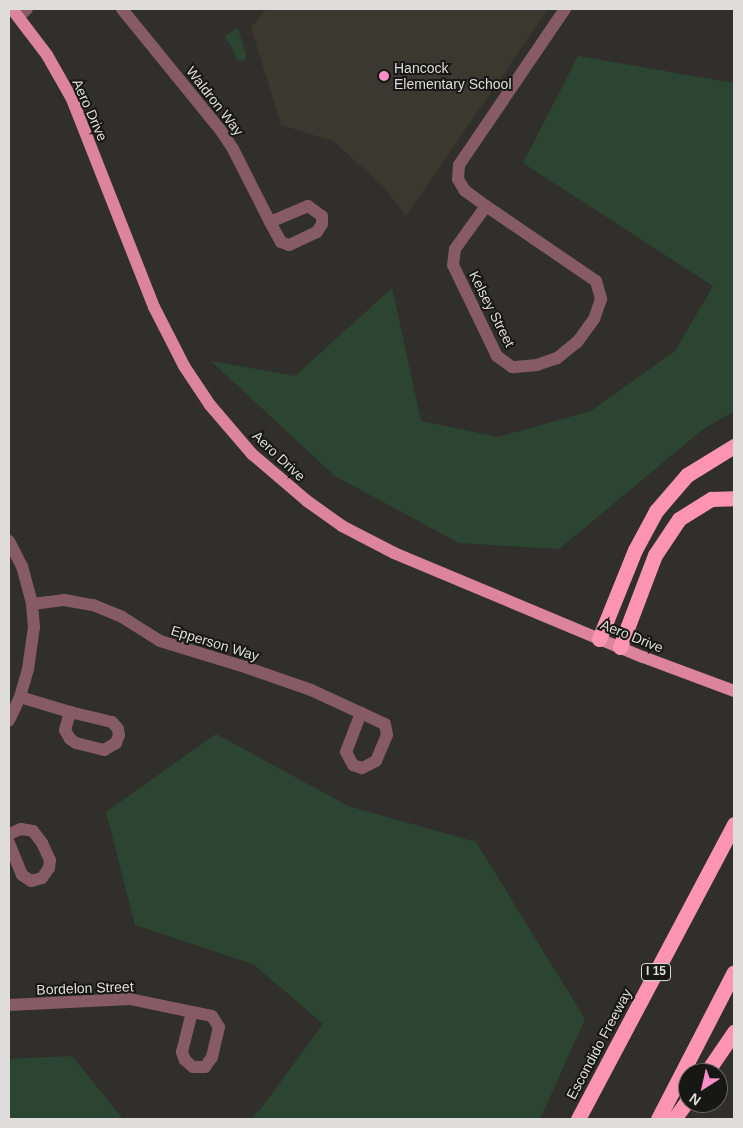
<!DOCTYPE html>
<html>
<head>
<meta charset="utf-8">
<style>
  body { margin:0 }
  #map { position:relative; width:743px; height:1128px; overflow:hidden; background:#302f2c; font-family:Arial,sans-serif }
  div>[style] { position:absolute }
  .built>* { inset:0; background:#3b3830 }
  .green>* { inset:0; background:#2c4533 }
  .minor>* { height:12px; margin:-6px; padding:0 6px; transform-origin:6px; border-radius:6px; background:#865b66 }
  .major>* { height:12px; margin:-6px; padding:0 6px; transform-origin:6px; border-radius:6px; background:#db849c }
  .highway>* { height:15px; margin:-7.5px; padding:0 7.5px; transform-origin:7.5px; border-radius:7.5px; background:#fd94b1 }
  .dots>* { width:14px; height:14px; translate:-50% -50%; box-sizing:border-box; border:2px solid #171716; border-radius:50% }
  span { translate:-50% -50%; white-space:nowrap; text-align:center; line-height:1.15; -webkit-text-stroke:4px #171716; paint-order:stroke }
  .shield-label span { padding:1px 4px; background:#171716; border:1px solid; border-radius:4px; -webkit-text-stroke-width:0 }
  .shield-label { font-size:12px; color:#dedddb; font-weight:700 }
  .poi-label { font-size:14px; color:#dedddb }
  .left { translate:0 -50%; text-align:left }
  .street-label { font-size:14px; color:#dedddb }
  .frame { position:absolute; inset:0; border:10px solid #dedddb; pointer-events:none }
  .north { position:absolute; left:678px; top:1063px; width:50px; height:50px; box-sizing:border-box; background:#171716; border:1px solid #676665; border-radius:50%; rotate:215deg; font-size:14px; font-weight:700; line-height:20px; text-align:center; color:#dedddb }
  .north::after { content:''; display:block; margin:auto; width:18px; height:22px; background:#fa8fc7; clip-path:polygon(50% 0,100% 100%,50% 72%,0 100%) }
</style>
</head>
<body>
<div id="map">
  <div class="built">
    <i style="clip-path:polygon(267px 9px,548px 9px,406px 216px,384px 187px,333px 141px,281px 125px,251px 27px)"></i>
  </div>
  <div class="green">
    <i style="clip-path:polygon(238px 28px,246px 56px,244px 60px,239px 61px,236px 59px,233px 49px,225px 38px,226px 35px)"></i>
    <i style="clip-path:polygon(578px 56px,734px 83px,734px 411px,702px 430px,559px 549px,459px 543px,335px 476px,211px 361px,295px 376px,392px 288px,421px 421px,498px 437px,591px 411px,675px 351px,713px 286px,523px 163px)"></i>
    <i style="clip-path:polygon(216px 734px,348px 806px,476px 842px,585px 1019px,540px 1119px,251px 1119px,260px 1110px,323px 1024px,253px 964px,135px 925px,106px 812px)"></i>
    <i style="clip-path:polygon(72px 1056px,123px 1119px,9px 1119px,9px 1059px)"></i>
  </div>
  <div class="minor">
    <i style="left:122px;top:9px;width:157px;rotate:50.9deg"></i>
    <i style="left:221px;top:131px;width:22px;rotate:56deg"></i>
    <i style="left:233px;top:149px;width:82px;rotate:63.1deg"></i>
    <i style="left:18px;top:17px;width:12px;rotate:-42deg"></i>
    <i style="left:308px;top:206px;width:17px;rotate:36deg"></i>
    <i style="left:322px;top:216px;width:8px;rotate:90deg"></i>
    <i style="left:322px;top:224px;width:9px;rotate:122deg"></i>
    <i style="left:317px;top:232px;width:31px;rotate:155deg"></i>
    <i style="left:289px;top:245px;width:9px;rotate:-159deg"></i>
    <i style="left:281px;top:242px;width:23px;rotate:-119deg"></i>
    <i style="left:270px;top:222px;width:41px;rotate:-22.8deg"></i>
    <i style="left:486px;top:206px;width:133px;rotate:34.3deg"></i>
    <i style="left:596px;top:281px;width:19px;rotate:74deg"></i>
    <i style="left:601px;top:299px;width:21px;rotate:109deg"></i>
    <i style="left:594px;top:319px;width:29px;rotate:126deg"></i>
    <i style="left:577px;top:342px;width:26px;rotate:141deg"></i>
    <i style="left:557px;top:358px;width:21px;rotate:161deg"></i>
    <i style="left:537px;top:365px;width:25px;rotate:175deg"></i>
    <i style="left:512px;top:367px;width:19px;rotate:-144deg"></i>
    <i style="left:497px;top:356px;width:101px;rotate:-115.8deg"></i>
    <i style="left:453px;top:265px;width:16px;rotate:-83deg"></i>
    <i style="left:455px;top:249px;width:53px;rotate:-54.2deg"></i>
    <i style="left:486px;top:206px;width:26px;rotate:-144deg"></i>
    <i style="left:465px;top:191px;width:14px;rotate:-120deg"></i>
    <i style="left:458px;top:179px;width:14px;rotate:-86deg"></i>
    <i style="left:459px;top:165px;width:189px;rotate:-55.8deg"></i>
    <i style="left:9px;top:541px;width:28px;rotate:63deg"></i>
    <i style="left:22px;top:566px;width:39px;rotate:75deg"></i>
    <i style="left:32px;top:604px;width:23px;rotate:85deg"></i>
    <i style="left:34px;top:627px;width:42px;rotate:98.1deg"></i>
    <i style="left:28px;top:669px;width:29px;rotate:106deg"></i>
    <i style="left:20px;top:697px;width:26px;rotate:115deg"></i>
    <i style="left:32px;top:604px;width:32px;rotate:-7deg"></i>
    <i style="left:64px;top:600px;width:29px;rotate:10deg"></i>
    <i style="left:93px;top:605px;width:31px;rotate:22deg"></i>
    <i style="left:122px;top:617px;width:45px;rotate:32.3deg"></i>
    <i style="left:160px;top:641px;width:89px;rotate:17deg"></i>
    <i style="left:245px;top:667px;width:70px;rotate:19.2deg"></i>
    <i style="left:311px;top:690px;width:55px;rotate:24.7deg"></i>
    <i style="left:20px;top:697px;width:52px;rotate:16.7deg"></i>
    <i style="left:70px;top:712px;width:43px;rotate:13.4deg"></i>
    <i style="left:112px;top:722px;width:9px;rotate:49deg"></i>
    <i style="left:118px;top:729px;width:6px;rotate:81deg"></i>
    <i style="left:119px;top:735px;width:9px;rotate:111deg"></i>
    <i style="left:116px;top:743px;width:14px;rotate:150deg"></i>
    <i style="left:104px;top:750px;width:29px;rotate:-166deg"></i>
    <i style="left:76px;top:743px;width:7px;rotate:-146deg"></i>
    <i style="left:70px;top:739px;width:10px;rotate:-119deg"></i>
    <i style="left:65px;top:730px;width:19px;rotate:-74deg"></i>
    <i style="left:361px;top:713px;width:26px;rotate:25deg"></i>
    <i style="left:385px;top:724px;width:11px;rotate:80deg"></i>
    <i style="left:387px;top:735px;width:28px;rotate:113deg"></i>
    <i style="left:376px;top:761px;width:16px;rotate:153deg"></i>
    <i style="left:362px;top:768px;width:9px;rotate:-162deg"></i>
    <i style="left:353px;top:765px;width:15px;rotate:-118deg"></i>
    <i style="left:346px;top:752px;width:42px;rotate:-69deg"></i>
    <i style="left:9px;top:834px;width:13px;rotate:-23deg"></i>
    <i style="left:21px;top:829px;width:12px;rotate:9deg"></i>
    <i style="left:33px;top:831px;width:15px;rotate:53deg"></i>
    <i style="left:42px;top:843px;width:19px;rotate:65deg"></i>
    <i style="left:50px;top:860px;width:8px;rotate:97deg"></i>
    <i style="left:49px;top:868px;width:12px;rotate:125deg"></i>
    <i style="left:42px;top:878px;width:11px;rotate:165deg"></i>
    <i style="left:31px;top:881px;width:11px;rotate:-146deg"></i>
    <i style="left:22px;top:875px;width:35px;rotate:-112deg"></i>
    <i style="left:9px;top:1005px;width:121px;rotate:-2.8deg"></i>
    <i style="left:130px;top:999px;width:63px;rotate:11.8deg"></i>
    <i style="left:192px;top:1012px;width:20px;rotate:11deg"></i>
    <i style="left:212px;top:1016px;width:13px;rotate:58deg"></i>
    <i style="left:219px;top:1027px;width:31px;rotate:103deg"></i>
    <i style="left:212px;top:1057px;width:12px;rotate:125deg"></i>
    <i style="left:205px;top:1067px;width:12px;rotate:180deg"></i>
    <i style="left:193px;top:1067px;width:11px;rotate:-139deg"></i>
    <i style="left:185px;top:1060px;width:9px;rotate:-111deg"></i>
    <i style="left:182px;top:1052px;width:41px;rotate:-76deg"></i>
  </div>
  <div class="major">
    <i style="left:12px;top:9px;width:58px;rotate:52.7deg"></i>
    <i style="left:47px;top:55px;width:51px;rotate:60.4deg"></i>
    <i style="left:72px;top:99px;width:224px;rotate:68.5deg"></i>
    <i style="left:154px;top:307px;width:66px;rotate:63deg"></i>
    <i style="left:184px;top:366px;width:47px;rotate:56.3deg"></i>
    <i style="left:210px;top:405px;width:65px;rotate:49.4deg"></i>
    <i style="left:252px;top:454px;width:72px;rotate:40.5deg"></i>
    <i style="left:307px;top:501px;width:43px;rotate:35.5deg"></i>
    <i style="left:342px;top:526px;width:59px;rotate:27.4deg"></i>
    <i style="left:394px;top:553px;width:270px;rotate:22.7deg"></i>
    <i style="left:643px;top:657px;width:97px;rotate:20.5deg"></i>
  </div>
  <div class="highway">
    <i style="left:599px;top:639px;width:96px;rotate:-68deg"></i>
    <i style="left:635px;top:550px;width:44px;rotate:-61.7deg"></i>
    <i style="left:656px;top:511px;width:48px;rotate:-49.3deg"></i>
    <i style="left:687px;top:475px;width:55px;rotate:-31.7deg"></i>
    <i style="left:620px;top:647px;width:98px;rotate:-69.2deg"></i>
    <i style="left:655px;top:555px;width:43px;rotate:-56.3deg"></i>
    <i style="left:679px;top:519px;width:38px;rotate:-32deg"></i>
    <i style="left:711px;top:499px;width:23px;rotate:-2deg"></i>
    <i style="left:706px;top:1073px;width:50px;rotate:-55.7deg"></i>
    <i style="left:578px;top:1119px;width:334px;rotate:-62.1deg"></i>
    <i style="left:658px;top:1119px;width:165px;rotate:-62.7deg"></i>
    <i style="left:674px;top:1119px;width:24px;rotate:-54deg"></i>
  </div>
  <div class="dots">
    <i style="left:384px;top:76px;background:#fa8fc7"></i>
  </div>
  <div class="shield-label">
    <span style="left:656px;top:972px">I 15</span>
  </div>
  <div class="poi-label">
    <span class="left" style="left:394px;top:76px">Hancock<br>Elementary School</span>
  </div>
  <div class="street-label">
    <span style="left:215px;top:101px;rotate:52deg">Waldron Way</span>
    <span style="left:90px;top:110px;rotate:66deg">Aero Drive</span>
    <span style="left:492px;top:309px;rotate:63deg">Kelsey Street</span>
    <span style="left:279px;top:456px;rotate:43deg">Aero Drive</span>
    <span style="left:632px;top:636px;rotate:22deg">Aero Drive</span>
    <span style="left:215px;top:643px;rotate:17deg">Epperson Way</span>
    <span style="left:85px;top:988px;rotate:-2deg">Bordelon Street</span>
    <span style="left:599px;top:1044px;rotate:-62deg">Escondido Freeway</span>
  </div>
  <div class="frame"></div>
  <div class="north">N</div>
</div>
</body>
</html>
